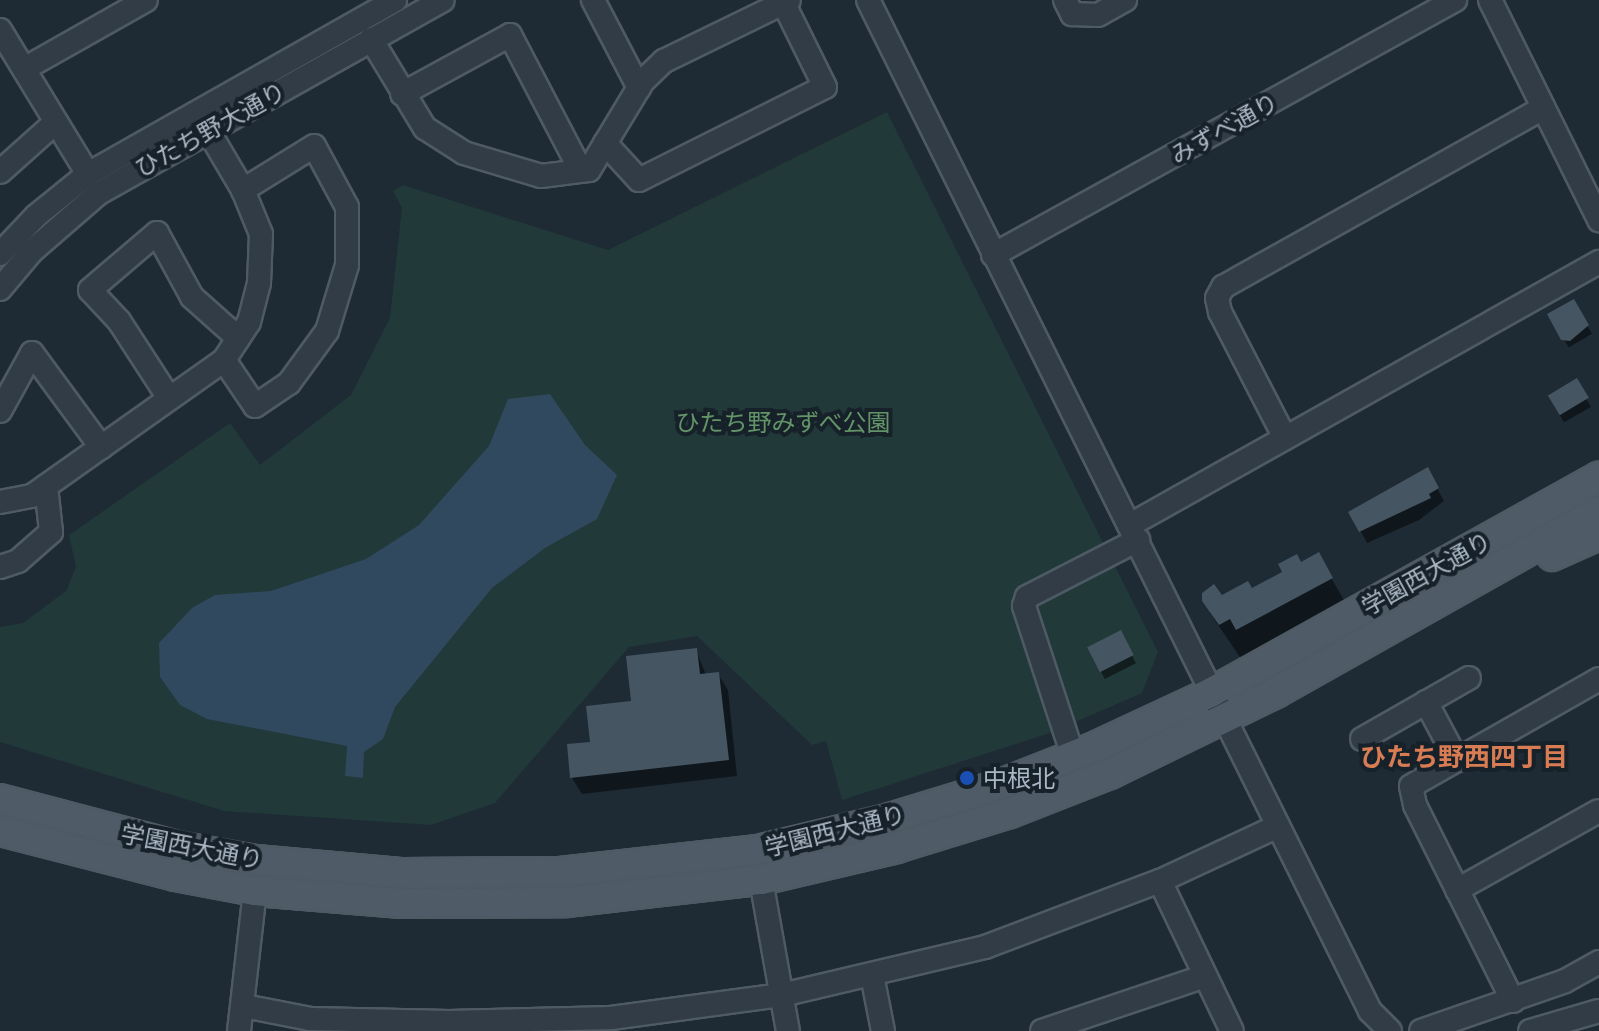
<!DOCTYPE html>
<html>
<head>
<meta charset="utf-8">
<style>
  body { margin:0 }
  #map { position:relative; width:1599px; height:1031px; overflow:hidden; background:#1e2b35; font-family:Manrope,"Noto Sans JP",sans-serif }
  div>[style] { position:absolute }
  .green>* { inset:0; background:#213938 }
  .water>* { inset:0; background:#30495e }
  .shadow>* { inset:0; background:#0007; transform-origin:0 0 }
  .building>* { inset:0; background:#455562; transform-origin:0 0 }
  .roads { filter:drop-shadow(2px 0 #4e5a64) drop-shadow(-2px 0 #4e5a64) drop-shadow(0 2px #4e5a64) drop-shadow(0 -2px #4e5a64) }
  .minor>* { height:22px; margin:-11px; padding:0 11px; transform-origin:11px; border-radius:11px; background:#313c46 }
  .major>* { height:28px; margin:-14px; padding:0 14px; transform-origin:14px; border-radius:14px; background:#4f5c67 }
  .dots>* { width:22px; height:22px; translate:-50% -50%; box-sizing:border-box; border:4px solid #17212a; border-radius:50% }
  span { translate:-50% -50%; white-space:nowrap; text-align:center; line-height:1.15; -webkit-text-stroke:8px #17212a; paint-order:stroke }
  .street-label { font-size:24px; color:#aab7c4 }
  .park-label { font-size:24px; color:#629468 }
  .poi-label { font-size:24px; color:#aab7c4 }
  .left { translate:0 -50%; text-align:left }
  .neighbourhood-label { font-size:26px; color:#d77c53; font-weight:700 }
</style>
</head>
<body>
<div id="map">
  <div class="green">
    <i style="clip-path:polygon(887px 112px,1158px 652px,1142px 693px,1050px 733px,842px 800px,826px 741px,812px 745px,697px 636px,629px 647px,495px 803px,431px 825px,224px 811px,0 742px,0 627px,23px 623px,66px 591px,76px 567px,69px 535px,230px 423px,260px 465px,351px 395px,390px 318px,402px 208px,393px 191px,403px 185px,608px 250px)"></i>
    <i style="clip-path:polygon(1174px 734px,945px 827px,758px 871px,546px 897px,264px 882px,0 823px,0 809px,153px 851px,588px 879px,1090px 767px)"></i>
  </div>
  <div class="water">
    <i style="clip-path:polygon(550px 394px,585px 445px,617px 475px,597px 519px,545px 548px,492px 588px,395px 707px,383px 739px,364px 752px,363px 778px,345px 776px,347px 746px,207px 719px,180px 705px,160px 677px,159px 643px,192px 608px,215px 595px,271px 591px,366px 559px,419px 525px,489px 446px,508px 399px)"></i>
  </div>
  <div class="shadow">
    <i style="left:1573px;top:302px;width:37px;height:27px;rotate:59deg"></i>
    <i style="left:1576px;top:380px;width:31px;height:31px;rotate:61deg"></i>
    <i style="clip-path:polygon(1427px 470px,1444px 501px,1419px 520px,1367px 543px,1351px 513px)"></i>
    <i style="clip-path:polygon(1318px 555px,1356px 621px,1246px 666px,1210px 613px,1204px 594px,1221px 598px,1252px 591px)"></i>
    <i style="left:1120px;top:632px;width:35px;height:35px;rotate:63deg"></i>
    <i style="clip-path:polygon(696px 650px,706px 675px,718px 674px,728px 690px,737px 776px,582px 794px,572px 778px,592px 743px)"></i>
  </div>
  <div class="building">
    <i style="clip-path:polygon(1574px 299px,1589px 325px,1570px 341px,1561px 340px,1547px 314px)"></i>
    <i style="left:1577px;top:378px;width:23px;height:34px;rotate:59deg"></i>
    <i style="clip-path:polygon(1428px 467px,1439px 488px,1429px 494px,1431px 498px,1359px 532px,1348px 512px)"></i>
    <i style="clip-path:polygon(1319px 552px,1333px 578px,1236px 630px,1230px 619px,1219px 625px,1202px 601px,1202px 593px,1214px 584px,1222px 595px,1248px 581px,1252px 588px,1282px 572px,1278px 564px,1297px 554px,1301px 562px)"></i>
    <i style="left:1121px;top:630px;width:28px;height:38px;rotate:63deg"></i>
    <i style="clip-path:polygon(697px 648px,700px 674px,719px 672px,729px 760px,570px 778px,567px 744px,590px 742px,586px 706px,631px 701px,626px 656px)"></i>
  </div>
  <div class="roads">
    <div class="minor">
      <i style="left:593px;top:0;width:99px;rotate:62.4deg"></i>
      <i style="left:868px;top:0;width:1129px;rotate:63.59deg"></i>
      <i style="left:1370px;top:1011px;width:28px;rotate:45deg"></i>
      <i style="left:1065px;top:0;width:16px;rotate:63deg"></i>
      <i style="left:1072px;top:14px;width:26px;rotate:2deg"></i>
      <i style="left:1098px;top:15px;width:31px;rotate:-29deg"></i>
      <i style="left:1490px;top:0;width:246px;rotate:63.6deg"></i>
      <i style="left:0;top:30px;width:169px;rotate:58.6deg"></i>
      <i style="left:371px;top:39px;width:104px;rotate:58.8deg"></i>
      <i style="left:425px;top:128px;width:46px;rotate:32.7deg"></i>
      <i style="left:464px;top:153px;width:80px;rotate:16.6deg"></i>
      <i style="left:541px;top:176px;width:48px;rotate:-7.1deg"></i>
      <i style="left:589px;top:170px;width:104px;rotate:-58.8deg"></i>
      <i style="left:643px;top:81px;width:29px;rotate:-44deg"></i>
      <i style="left:664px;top:61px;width:139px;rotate:-26deg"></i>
      <i style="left:24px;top:69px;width:140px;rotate:-29.5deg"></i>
      <i style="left:402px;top:94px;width:123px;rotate:-28.6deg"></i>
      <i style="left:510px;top:35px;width:153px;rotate:62.4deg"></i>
      <i style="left:605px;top:143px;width:50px;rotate:47.4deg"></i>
      <i style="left:639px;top:180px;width:208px;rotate:-26.6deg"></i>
      <i style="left:825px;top:87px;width:97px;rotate:-116.3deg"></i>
      <i style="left:0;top:172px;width:75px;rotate:-41.8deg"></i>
      <i style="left:0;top:254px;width:52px;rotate:-46.5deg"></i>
      <i style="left:36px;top:216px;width:67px;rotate:-38.9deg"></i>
      <i style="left:88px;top:174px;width:353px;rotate:-29.5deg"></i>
      <i style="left:993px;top:255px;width:528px;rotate:-28.9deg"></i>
      <i style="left:0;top:289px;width:50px;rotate:-49.9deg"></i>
      <i style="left:32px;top:251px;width:89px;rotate:-40.9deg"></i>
      <i style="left:99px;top:193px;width:394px;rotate:-29.3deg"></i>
      <i style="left:224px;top:360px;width:55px;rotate:56deg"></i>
      <i style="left:255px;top:406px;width:41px;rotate:-34.1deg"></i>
      <i style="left:289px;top:383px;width:64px;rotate:-53.8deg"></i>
      <i style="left:327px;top:331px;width:69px;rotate:-73.1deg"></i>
      <i style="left:347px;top:265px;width:58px;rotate:-90deg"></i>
      <i style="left:347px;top:207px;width:69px;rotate:-118.4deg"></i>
      <i style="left:314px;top:146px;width:84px;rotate:148.2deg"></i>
      <i style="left:169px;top:398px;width:92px;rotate:-123deg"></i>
      <i style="left:119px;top:321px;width:42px;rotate:-133.1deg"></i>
      <i style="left:90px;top:290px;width:88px;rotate:-40.4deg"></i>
      <i style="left:157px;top:233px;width:73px;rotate:61.3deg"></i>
      <i style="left:192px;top:297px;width:62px;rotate:41.7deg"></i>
      <i style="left:0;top:411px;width:66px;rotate:-61.1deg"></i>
      <i style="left:32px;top:353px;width:117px;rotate:53.7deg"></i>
      <i style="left:1285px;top:438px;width:142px;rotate:-117.3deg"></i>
      <i style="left:1220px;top:312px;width:14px;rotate:-102deg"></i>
      <i style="left:1217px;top:298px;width:13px;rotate:-61deg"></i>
      <i style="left:1223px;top:287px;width:367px;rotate:-29.2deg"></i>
      <i style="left:0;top:502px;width:33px;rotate:-11deg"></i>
      <i style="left:32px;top:496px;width:235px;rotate:-35.3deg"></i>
      <i style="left:224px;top:360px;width:45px;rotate:-56.7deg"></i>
      <i style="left:249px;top:322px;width:40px;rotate:-75.6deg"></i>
      <i style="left:259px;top:283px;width:49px;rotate:-87.7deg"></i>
      <i style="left:261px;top:234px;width:48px;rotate:-112.2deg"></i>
      <i style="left:243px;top:190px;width:71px;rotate:-120.5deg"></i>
      <i style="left:1130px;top:525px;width:538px;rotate:-29.28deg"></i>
      <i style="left:0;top:567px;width:19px;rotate:-18deg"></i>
      <i style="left:18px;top:561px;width:44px;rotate:-41.3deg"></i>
      <i style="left:51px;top:532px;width:46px;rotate:-96.2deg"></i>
      <i style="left:1426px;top:702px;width:66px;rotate:61.9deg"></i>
      <i style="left:1362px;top:739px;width:123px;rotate:-29.7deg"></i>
      <i style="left:1073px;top:756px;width:158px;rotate:-108.1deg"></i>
      <i style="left:1024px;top:606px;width:9px;rotate:-72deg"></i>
      <i style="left:1027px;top:597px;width:125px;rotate:-27.2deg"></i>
      <i style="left:761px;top:880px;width:153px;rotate:79.9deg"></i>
      <i style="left:1160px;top:881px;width:166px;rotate:64.4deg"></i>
      <i style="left:1457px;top:890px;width:162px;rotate:-29.1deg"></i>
      <i style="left:872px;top:975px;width:57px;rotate:78.9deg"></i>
      <i style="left:1513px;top:1001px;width:219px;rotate:-116.6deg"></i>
      <i style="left:1415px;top:805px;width:19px;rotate:-102deg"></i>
      <i style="left:1411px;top:786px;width:216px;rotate:-29.6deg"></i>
      <i style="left:244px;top:1006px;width:67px;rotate:11.1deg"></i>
      <i style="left:310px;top:1019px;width:139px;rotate:1.2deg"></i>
      <i style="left:449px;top:1022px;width:162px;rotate:-1.4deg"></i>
      <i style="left:611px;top:1018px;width:173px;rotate:-7.7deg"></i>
      <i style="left:782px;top:995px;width:209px;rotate:-13.3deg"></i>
      <i style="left:985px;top:947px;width:187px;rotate:-20.7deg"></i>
      <i style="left:1160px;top:881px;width:130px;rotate:-25deg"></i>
      <i style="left:239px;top:1031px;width:141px;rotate:-83.5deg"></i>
      <i style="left:1042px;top:1031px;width:172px;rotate:-18.6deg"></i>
      <i style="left:1421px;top:1031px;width:152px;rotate:-19.1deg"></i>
      <i style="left:1565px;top:981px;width:39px;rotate:-29deg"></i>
      <i style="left:1530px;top:1031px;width:72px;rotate:-16.2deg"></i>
    </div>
    <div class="major">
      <i style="left:1552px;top:556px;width:51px;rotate:-24.1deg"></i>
      <i style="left:0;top:799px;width:184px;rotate:14.8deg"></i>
      <i style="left:178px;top:846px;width:79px;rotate:10.2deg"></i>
      <i style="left:256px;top:860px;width:148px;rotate:5.1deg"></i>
      <i style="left:403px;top:873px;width:157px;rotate:-0.4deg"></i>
      <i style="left:560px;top:872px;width:198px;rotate:-6.4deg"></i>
      <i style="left:757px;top:850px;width:137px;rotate:-13.5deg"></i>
      <i style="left:890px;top:818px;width:113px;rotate:-17deg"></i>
      <i style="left:998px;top:785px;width:99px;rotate:-21.4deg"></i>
      <i style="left:1090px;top:749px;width:135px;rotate:-25deg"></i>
      <i style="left:1212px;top:692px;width:443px;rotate:-29.1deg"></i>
      <i style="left:0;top:831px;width:181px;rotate:14.4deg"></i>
      <i style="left:175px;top:876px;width:81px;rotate:10.6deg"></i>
      <i style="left:255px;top:891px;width:147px;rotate:4.7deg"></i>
      <i style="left:402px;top:903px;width:165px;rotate:-0.3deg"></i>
      <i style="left:567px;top:902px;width:195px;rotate:-6.5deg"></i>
      <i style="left:761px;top:880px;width:140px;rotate:-13.2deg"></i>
      <i style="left:897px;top:848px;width:118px;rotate:-17.2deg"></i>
      <i style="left:1010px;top:813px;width:107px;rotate:-21.3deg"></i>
      <i style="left:1110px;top:774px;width:185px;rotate:-26deg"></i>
      <i style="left:1276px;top:693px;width:371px;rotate:-29.4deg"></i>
    </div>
  </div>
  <div class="dots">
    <i style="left:967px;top:778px;background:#1a4fb4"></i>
  </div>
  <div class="street-label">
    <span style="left:1224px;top:128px;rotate:-29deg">みずべ通り</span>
    <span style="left:210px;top:129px;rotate:-29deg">ひたち野大通り</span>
    <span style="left:1426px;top:573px;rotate:-29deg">学園西大通り</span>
    <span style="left:835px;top:830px;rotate:-14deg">学園西大通り</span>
    <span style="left:192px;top:846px;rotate:11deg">学園西大通り</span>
  </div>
  <div class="park-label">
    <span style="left:783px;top:422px">ひたち野みずべ公園</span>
  </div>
  <div class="poi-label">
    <span class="left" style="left:983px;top:778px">中根北</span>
  </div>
  <div class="neighbourhood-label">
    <span style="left:1464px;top:757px">ひたち野西四丁目</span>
  </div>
</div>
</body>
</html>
